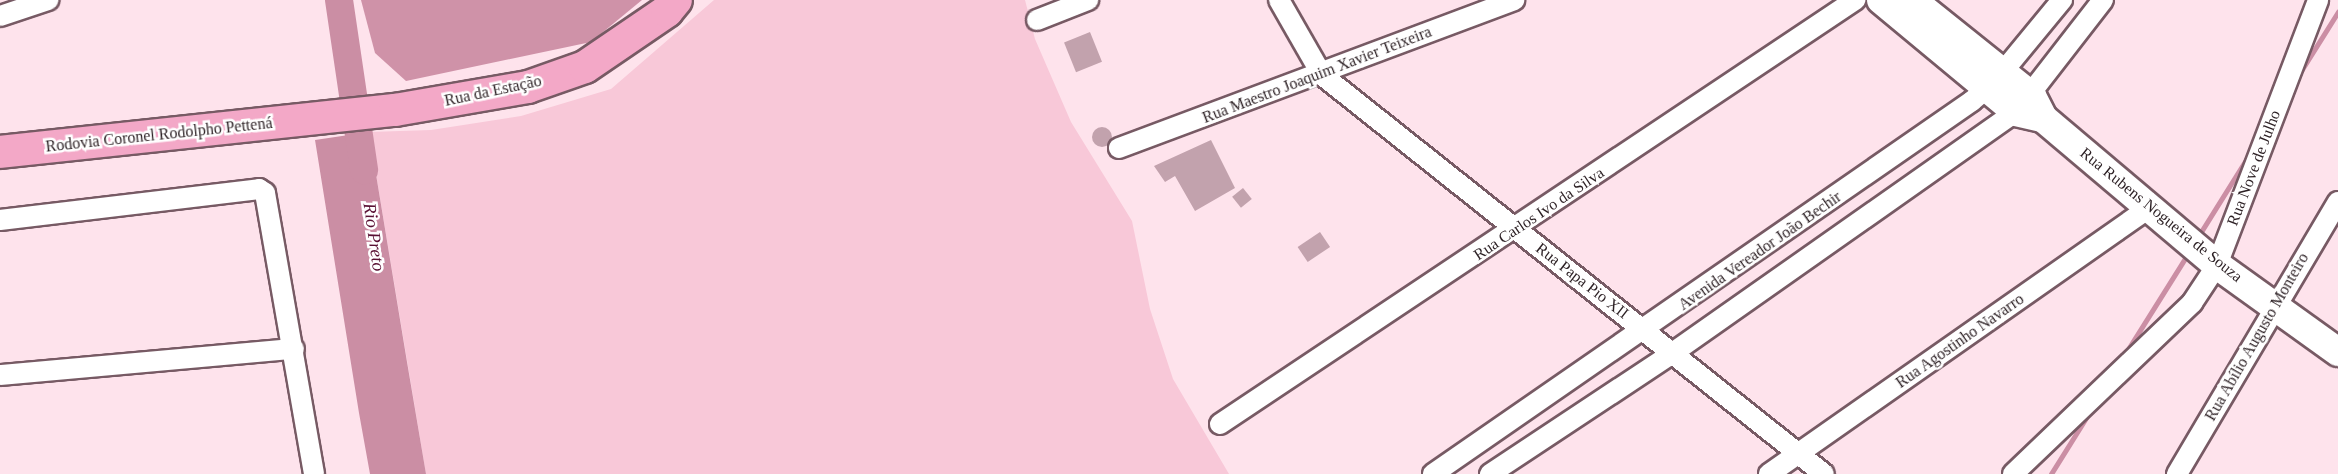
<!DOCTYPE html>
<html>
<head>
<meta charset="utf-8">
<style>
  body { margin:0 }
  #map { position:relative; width:2338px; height:474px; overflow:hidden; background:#fee3ec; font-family:"Times New Roman",serif }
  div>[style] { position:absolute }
  .green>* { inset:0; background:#f8c8d8 }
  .forest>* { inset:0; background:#cf92a8 }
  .water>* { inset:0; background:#cb8ea4 }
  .stream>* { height:4.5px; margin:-2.25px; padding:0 2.25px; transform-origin:2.25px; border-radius:2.25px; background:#cb8ea4 }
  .river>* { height:28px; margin:-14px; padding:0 14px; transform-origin:14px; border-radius:14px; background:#cb8ea4 }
  .building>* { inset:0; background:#c2a2ad; transform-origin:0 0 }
  .round { border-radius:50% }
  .roads { filter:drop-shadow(2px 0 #775a64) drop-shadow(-2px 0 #775a64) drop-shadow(0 2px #775a64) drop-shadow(0 -2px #775a64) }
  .street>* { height:20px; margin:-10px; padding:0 10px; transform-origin:10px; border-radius:10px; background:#fff }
  .secondary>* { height:28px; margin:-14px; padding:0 14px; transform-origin:14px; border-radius:14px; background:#fff }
  .primary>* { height:32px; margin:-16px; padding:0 16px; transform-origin:16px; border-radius:16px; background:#f3a8c7 }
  span { translate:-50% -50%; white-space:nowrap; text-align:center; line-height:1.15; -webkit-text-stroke:5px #fff; paint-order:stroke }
  .street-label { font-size:16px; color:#2b1f23 }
  .water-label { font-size:18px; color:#591134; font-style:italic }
</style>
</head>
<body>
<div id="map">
  <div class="green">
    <i style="clip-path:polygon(714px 0,1025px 0,1035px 39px,1071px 122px,1132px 221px,1150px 309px,1173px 379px,1229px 474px,426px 474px,369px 132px,431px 130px,521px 116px,611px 89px)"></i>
  </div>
  <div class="forest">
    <i style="clip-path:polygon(361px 0,642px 0,591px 42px,406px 81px,375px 53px)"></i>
  </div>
  <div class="water">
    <i style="clip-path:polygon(369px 132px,407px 362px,426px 474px,370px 474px,359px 413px,315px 140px)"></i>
  </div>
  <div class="stream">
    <i style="left:2301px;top:71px;width:70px;rotate:-57.9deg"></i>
    <i style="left:2201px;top:232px;width:91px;rotate:-58.1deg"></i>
    <i style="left:2127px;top:351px;width:111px;rotate:-57.9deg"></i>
    <i style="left:2051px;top:474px;width:66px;rotate:-58deg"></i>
  </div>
  <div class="river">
    <i style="left:339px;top:0;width:172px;rotate:81.6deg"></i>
  </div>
  <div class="building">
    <i style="left:1090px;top:32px;width:32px;height:28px;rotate:68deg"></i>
    <i class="round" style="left:1092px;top:127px;width:20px;height:20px"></i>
    <i style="clip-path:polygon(1211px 140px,1235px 188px,1195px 211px,1175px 176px,1165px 182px,1154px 166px)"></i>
    <i style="left:1243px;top:188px;width:14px;height:14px;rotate:51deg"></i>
    <i style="left:1320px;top:232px;width:18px;height:27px;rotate:56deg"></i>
  </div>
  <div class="roads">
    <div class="street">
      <i style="left:1279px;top:0;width:86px;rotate:60.2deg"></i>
      <i style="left:1322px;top:75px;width:641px;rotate:38.48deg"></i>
      <i style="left:0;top:16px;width:51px;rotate:-18.4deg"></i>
      <i style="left:1037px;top:20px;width:55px;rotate:-21.4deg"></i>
      <i style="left:1119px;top:148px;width:422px;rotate:-20.5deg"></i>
      <i style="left:0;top:220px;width:261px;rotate:-6.8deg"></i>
      <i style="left:259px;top:189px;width:7px;rotate:34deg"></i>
      <i style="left:265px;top:193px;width:285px;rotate:80.1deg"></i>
      <i style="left:0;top:375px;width:295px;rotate:-5.1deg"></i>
      <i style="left:1220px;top:424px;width:764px;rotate:-33.73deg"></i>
      <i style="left:1433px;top:474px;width:655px;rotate:-34.68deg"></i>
      <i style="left:1972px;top:101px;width:32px;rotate:-41deg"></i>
      <i style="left:1996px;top:80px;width:104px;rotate:-50.5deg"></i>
      <i style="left:1490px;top:474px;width:221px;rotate:-33.5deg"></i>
      <i style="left:1674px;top:352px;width:418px;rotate:-35.1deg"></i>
      <i style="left:2016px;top:112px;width:142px;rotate:-52.2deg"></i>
      <i style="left:1769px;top:474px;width:465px;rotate:-35deg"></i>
      <i style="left:2013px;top:474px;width:248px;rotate:-43.7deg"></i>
      <i style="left:2192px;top:303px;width:45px;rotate:-56.7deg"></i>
      <i style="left:2217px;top:265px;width:284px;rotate:-69.1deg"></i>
      <i style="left:2177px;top:474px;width:316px;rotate:-59.4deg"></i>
    </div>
    <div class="secondary">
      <i style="left:1881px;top:0;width:175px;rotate:39.7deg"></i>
      <i style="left:2016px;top:112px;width:28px;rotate:13deg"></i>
      <i style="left:1912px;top:0;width:154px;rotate:38.7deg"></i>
      <i style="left:2032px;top:96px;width:25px;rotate:63deg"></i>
      <i style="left:2043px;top:118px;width:228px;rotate:40.2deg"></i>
      <i style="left:2217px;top:265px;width:149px;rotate:35.7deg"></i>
    </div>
    <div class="primary">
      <i style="left:0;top:152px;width:397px;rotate:-6.1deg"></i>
      <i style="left:395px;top:110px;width:135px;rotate:-9.8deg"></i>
      <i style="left:528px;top:87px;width:60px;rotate:-19.3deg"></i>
      <i style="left:585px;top:67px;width:99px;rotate:-34.3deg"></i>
      <i style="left:667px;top:11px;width:14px;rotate:-51deg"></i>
    </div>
  </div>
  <div class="street-label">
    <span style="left:1317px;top:75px;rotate:-21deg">Rua Maestro Joaquim Xavier Teixeira</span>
    <span style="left:493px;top:91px;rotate:-12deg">Rua da Estação</span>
    <span style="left:159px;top:135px;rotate:-6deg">Rodovia Coronel Rodolpho Pettená</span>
    <span style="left:2254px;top:168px;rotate:-69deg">Rua Nove de Julho</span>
    <span style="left:1539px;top:214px;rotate:-34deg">Rua Carlos Ivo da Silva</span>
    <span style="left:2161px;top:215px;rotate:39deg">Rua Rubens Nogueira de Souza</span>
    <span style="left:1760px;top:251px;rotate:-35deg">Avenida Vereador João Bechir</span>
    <span style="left:1582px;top:281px;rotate:38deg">Rua Papa Pio XII</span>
    <span style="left:2257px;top:337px;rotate:-60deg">Rua Abílio Augusto Monteiro</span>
    <span style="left:1960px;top:341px;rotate:-35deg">Rua Agostinho Navarro</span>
  </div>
  <div class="water-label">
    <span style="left:374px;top:237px;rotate:82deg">Rio Preto</span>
  </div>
</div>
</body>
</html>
